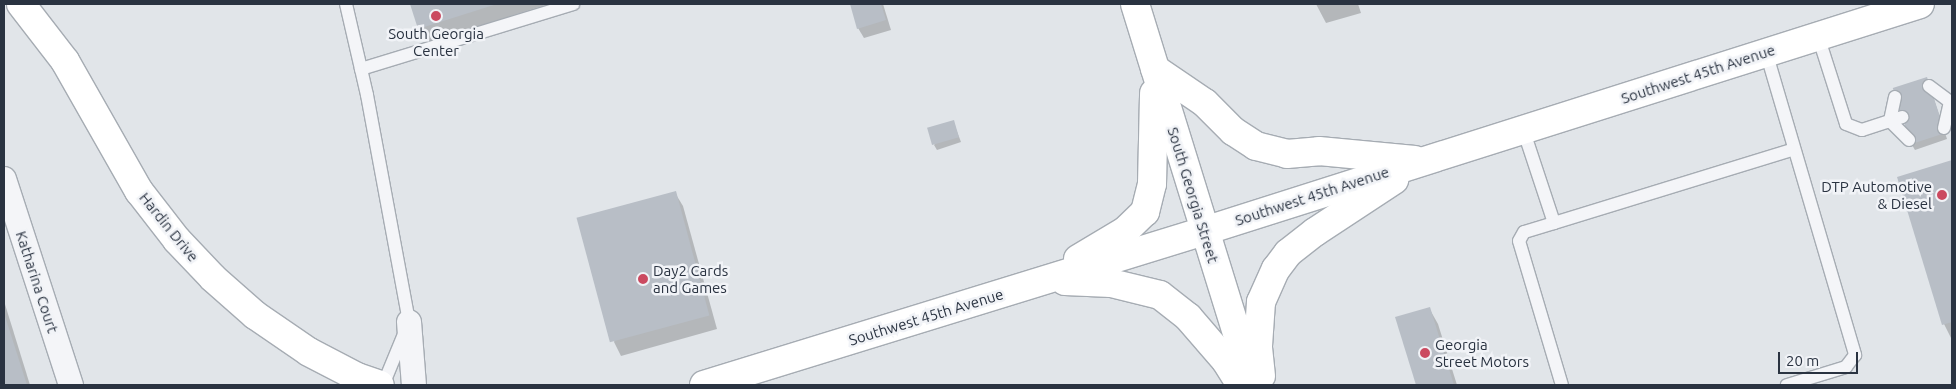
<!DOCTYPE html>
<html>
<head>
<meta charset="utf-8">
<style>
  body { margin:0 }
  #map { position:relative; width:1956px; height:389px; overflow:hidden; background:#e1e5e9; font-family:Ubuntu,sans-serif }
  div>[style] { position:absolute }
  .shadow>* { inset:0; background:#0003 }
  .building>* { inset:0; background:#b8bec6; transform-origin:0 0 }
  .roads { filter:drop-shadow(1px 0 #a6acb3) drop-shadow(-1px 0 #a6acb3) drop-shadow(0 1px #a6acb3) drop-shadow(0 -1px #a6acb3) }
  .lane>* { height:12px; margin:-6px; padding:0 6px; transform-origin:6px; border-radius:6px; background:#f4f5f8 }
  .street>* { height:24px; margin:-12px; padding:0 12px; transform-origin:12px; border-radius:12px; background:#f4f5f8 }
  .secondary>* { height:28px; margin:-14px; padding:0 14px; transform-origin:14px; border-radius:14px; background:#fff }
  .dots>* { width:14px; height:14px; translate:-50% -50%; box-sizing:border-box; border:2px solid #f1f3f7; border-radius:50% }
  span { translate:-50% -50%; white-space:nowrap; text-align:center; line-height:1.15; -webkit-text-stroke:5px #f1f3f7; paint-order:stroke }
  .poi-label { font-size:15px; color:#2a3341 }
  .right { translate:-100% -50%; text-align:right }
  .left { translate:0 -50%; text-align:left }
  .street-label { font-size:15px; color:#2a3341 }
  .frame { position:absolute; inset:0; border:5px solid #2a3341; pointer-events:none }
  .scale { position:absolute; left:1778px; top:352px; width:80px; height:22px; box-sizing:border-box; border:2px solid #2a3341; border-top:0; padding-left:6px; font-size:15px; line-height:18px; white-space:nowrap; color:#2a3341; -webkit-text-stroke:4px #f1f3f7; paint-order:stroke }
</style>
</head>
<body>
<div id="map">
  <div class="shadow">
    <i style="clip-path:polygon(412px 4px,549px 4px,427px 42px,419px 28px)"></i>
    <i style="clip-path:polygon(851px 4px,883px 4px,891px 30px,864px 38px,858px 28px)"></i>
    <i style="clip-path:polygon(1316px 4px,1358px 4px,1361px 13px,1326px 23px)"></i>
    <i style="clip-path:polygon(1929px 84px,1947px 139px,1915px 150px,1912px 145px)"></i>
    <i style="clip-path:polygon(953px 121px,961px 142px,937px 150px,934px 145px)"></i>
    <i style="clip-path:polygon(1952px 161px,1952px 338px,1951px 338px,1944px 324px,1898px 178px)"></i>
    <i style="clip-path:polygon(675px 193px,683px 206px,717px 329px,621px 356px,614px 342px)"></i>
    <i style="clip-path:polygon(4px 301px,30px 385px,4px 385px)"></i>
    <i style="clip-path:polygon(1429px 308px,1438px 324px,1457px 385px,1418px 385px,1397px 318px)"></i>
  </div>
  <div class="building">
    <i style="clip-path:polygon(410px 4px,497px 4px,418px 29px)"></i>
    <i style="clip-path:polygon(850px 4px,881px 4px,886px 20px,857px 29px)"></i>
    <i style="left:1927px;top:77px;width:59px;height:36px;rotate:72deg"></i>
    <i style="left:954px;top:120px;width:18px;height:28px;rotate:74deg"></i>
    <i style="clip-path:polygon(1952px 160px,1952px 322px,1942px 325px,1897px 177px)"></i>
    <i style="left:676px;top:191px;width:129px;height:103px;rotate:75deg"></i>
    <i style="clip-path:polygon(1430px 307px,1454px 385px,1416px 385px,1395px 317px)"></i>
    <i style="clip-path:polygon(4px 313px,27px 385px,4px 385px)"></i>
  </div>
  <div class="roads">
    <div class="lane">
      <i style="left:346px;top:4px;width:93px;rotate:77deg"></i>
      <i style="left:367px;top:95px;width:231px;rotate:79.5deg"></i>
      <i style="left:409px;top:322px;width:68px;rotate:112.4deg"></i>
      <i style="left:1818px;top:36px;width:92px;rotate:72.3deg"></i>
      <i style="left:1846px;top:124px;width:17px;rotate:21deg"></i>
      <i style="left:1862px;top:130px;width:29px;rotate:-18deg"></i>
      <i style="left:1890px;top:121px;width:27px;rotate:45deg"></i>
      <i style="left:1766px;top:52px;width:316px;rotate:73.6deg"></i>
      <i style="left:1855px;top:355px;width:15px;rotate:127deg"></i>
      <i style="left:1846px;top:367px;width:62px;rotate:163deg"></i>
      <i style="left:361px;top:69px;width:222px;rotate:-17deg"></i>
      <i style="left:1929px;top:86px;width:26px;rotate:37deg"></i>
      <i style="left:1895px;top:97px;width:25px;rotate:102deg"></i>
      <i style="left:1890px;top:121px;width:13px;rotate:-18deg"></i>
      <i style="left:1944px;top:128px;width:27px;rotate:-77deg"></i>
      <i style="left:1950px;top:102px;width:2px;rotate:-27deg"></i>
      <i style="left:1523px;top:129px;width:99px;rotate:71.7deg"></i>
      <i style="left:1554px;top:223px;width:31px;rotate:163deg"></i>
      <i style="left:1524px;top:232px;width:10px;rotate:119deg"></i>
      <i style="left:1519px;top:241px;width:150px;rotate:73.4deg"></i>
      <i style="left:1554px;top:223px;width:251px;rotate:-17.1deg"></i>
    </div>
    <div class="street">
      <i style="left:4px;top:179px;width:217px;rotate:72deg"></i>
      <i style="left:409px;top:322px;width:63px;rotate:85.5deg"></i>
    </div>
    <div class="secondary">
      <i style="left:21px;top:4px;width:72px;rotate:52.3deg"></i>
      <i style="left:65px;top:61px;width:150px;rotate:60.4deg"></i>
      <i style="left:139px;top:191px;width:62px;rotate:52.2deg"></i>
      <i style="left:177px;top:240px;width:52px;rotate:46.5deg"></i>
      <i style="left:213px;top:278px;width:56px;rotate:41.4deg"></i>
      <i style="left:255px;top:315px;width:65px;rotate:34.4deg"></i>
      <i style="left:309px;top:352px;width:54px;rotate:27.5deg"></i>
      <i style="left:357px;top:377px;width:24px;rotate:19deg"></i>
      <i style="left:1135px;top:4px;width:399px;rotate:72.8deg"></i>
      <i style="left:1155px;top:69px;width:60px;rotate:34.2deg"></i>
      <i style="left:1205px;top:103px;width:40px;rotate:45deg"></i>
      <i style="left:1233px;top:131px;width:27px;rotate:33deg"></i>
      <i style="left:1256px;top:146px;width:32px;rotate:14deg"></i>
      <i style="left:1287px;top:154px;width:32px;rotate:-5deg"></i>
      <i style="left:1319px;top:151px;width:96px;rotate:5.4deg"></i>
      <i style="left:1078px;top:259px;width:55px;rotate:-30.8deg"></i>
      <i style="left:1125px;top:231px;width:28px;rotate:-44deg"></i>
      <i style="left:1145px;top:212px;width:29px;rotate:-76deg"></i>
      <i style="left:1152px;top:184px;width:91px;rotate:-88.7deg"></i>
      <i style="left:1065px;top:281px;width:46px;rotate:2.5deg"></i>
      <i style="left:1111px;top:283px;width:50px;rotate:13.8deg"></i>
      <i style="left:1160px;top:295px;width:36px;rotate:38deg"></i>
      <i style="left:1188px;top:317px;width:58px;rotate:49.2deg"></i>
      <i style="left:1226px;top:361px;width:28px;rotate:58deg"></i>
      <i style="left:1261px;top:376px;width:30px;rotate:-96deg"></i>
      <i style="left:1258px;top:346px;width:44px;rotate:-86.1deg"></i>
      <i style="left:1261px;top:302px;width:36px;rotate:-66deg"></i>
      <i style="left:1276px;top:269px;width:20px;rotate:-53deg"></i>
      <i style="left:1288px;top:253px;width:34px;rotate:-38deg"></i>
      <i style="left:1315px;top:232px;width:95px;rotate:-33.4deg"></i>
      <i style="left:704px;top:385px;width:523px;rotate:-17.12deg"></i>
      <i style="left:1204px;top:231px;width:751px;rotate:-17.59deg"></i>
    </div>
  </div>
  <div class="dots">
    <i style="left:436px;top:16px;background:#cb4a60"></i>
    <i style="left:1942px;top:195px;background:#cb4a60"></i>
    <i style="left:643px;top:279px;background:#cb4a60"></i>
    <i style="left:1425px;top:353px;background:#cb4a60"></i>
  </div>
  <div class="poi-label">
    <span style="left:436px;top:42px">South Georgia<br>Center</span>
    <span class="right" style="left:1932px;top:195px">DTP Automotive<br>&amp; Diesel</span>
    <span class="left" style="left:653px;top:279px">Day2 Cards<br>and Games</span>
    <span class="left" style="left:1435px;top:353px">Georgia<br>Street Motors</span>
  </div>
  <div class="street-label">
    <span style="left:1698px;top:74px;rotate:-18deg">Southwest 45th Avenue</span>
    <span style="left:1193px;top:195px;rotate:73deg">South Georgia Street</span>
    <span style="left:1312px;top:196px;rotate:-18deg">Southwest 45th Avenue</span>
    <span style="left:169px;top:227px;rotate:51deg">Hardin Drive</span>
    <span style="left:37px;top:282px;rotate:72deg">Katharina Court</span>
    <span style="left:926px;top:317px;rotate:-17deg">Southwest 45th Avenue</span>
  </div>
  <div class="frame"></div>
  <div class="scale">20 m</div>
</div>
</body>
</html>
